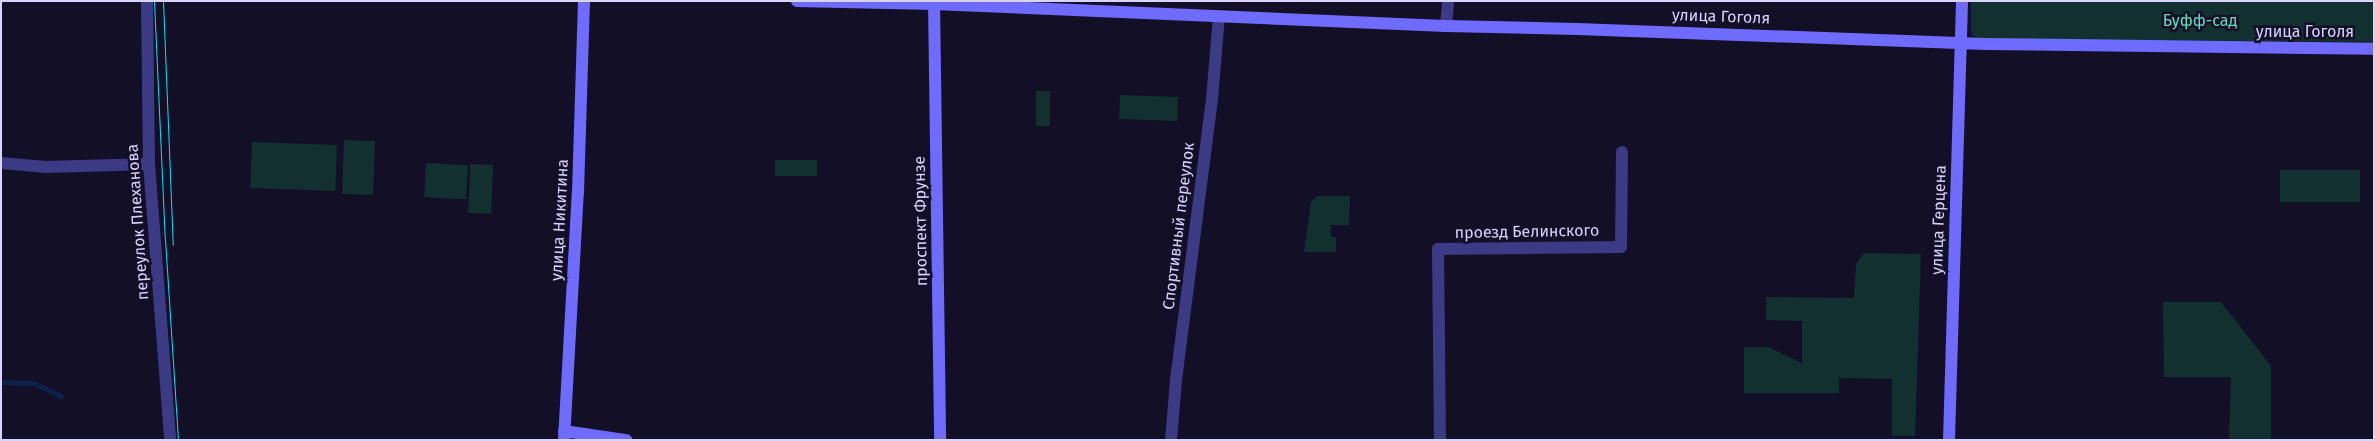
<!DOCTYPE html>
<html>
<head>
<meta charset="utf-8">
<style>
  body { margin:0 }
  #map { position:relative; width:2375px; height:441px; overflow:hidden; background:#130f26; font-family:"Fira Sans",sans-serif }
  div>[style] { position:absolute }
  .green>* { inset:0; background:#12302f; transform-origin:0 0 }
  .stream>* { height:4.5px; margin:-2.25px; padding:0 2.25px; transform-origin:2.25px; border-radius:2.25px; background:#0c2248 }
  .street>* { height:12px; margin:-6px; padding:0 6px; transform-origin:6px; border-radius:6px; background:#3d3a85 }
  .secondary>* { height:12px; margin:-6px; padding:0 6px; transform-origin:6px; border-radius:6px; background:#6f6bff }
  .tram>* { height:1px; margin:-0.5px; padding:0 0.5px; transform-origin:0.5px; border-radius:0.5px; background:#00e5ff }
  span { translate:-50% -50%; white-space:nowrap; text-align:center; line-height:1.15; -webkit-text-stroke:5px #130f26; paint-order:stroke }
  .street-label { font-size:16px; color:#d9d4ff }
  .park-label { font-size:16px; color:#5fe0c0 }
  .frame { position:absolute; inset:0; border:2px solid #d9d4ff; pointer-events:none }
</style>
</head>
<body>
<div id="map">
  <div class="green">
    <i style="clip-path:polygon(1971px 1px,2374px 1px,2374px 42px,1981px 39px,1972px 35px,1971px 31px)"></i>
    <i style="left:1036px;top:91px;width:14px;height:35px"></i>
    <i style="left:1120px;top:95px;width:58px;height:24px;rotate:2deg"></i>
    <i style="left:344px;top:140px;width:31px;height:54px;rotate:2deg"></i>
    <i style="left:252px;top:142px;width:85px;height:46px;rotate:2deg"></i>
    <i style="left:775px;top:160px;width:42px;height:16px"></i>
    <i style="left:426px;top:163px;width:42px;height:34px;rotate:3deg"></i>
    <i style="left:470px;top:164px;width:23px;height:49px;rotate:2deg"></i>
    <i style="left:2280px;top:170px;width:80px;height:32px"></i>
    <i style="clip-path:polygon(1317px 196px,1350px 196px,1349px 225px,1331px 225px,1331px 237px,1336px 237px,1336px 252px,1304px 252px,1311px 202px)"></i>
    <i style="clip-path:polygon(1864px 253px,1921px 254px,1915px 436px,1892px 436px,1892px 379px,1839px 378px,1839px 393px,1744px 393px,1744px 347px,1768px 347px,1802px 363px,1802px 321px,1766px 320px,1766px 297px,1854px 298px,1856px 264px)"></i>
    <i style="clip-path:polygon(2163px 302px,2221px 302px,2271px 366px,2271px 440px,2229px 439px,2231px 377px,2164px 377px)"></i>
  </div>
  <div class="stream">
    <i style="left:1px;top:382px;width:33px;rotate:2deg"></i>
    <i style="left:34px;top:383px;width:30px;rotate:26deg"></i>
  </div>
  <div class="street">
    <i style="left:147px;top:1px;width:163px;rotate:89.3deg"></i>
    <i style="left:149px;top:164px;width:277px;rotate:85.6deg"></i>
    <i style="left:1446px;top:26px;width:25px;rotate:-85deg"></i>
    <i style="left:1px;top:163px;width:45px;rotate:5.1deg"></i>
    <i style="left:46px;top:167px;width:103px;rotate:-1.7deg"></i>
    <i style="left:1171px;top:440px;width:60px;rotate:-85.2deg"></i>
    <i style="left:1176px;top:380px;width:283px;rotate:-82.7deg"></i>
    <i style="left:1212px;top:99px;width:83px;rotate:-85.2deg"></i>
    <i style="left:1440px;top:440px;width:191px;rotate:-90.6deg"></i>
    <i style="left:1438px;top:249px;width:183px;rotate:-0.6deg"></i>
    <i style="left:1621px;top:247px;width:95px;rotate:-89.4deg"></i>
  </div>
  <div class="secondary">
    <i style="left:797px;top:1px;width:137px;rotate:1.3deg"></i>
    <i style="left:934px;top:4px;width:512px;rotate:2.46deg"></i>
    <i style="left:1446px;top:26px;width:131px;rotate:1.3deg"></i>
    <i style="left:1577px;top:29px;width:409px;rotate:2.1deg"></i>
    <i style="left:1986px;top:44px;width:388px;rotate:0.7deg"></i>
    <i style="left:934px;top:1px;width:439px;rotate:89.2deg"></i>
    <i style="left:564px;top:431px;width:63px;rotate:8.3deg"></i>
    <i style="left:564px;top:440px;width:248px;rotate:-86.8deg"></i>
    <i style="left:578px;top:192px;width:191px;rotate:-88.2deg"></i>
    <i style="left:1949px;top:440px;width:439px;rotate:-88.3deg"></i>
  </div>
  <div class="tram">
    <i style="left:154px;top:1px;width:238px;rotate:87.4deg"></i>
    <i style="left:165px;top:239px;width:201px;rotate:86.3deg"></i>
    <i style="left:163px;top:1px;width:244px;rotate:87.7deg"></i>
  </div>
  <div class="street-label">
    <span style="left:1721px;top:17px;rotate:2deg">улица Гоголя</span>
    <span style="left:2305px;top:32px">улица Гоголя</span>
    <span style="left:560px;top:220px;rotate:-87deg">улица Никитина</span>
    <span style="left:1939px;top:220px;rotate:-88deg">улица Герцена</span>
    <span style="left:921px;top:221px;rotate:-91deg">проспект Фрунзе</span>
    <span style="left:138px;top:222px;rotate:-94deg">переулок Плеханова</span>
    <span style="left:1179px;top:226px;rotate:-83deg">Спортивный переулок</span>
    <span style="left:1527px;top:232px;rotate:-1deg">проезд Белинского</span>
  </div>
  <div class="park-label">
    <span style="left:2200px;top:21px">Буфф-сад</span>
  </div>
  <div class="frame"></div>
</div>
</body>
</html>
